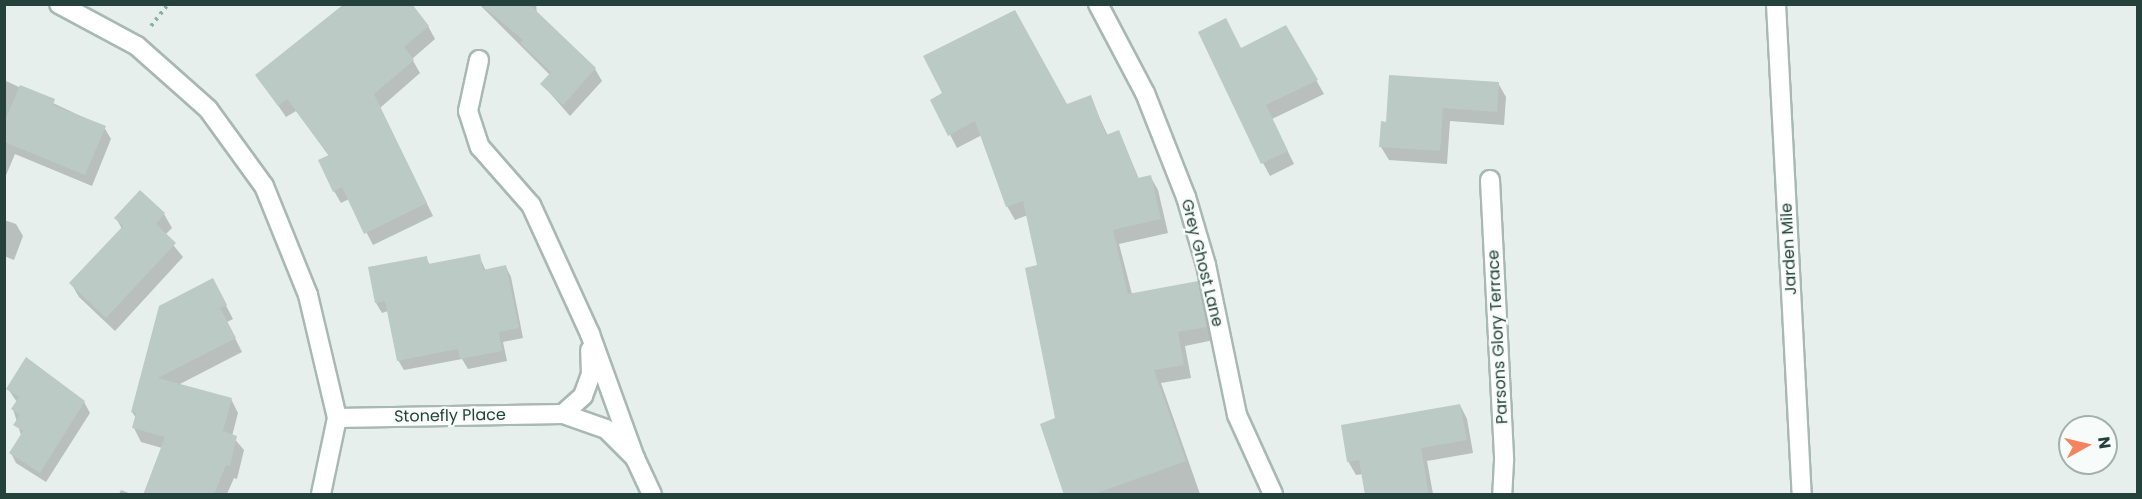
<!DOCTYPE html>
<html>
<head>
<meta charset="utf-8">
<style>
  body { margin:0 }
  #map { position:relative; width:2142px; height:499px; overflow:hidden; background:#e6efeb; font-family:Poppins,sans-serif }
  div>[style] { position:absolute }
  .shadow>* { inset:0; background:#0003 }
  .building>* { inset:0; background:#bbcac4 }
  .path>* { height:4px; margin-top:-2px; transform-origin:0; background:repeating-linear-gradient(90deg,#86b3a5 0 3px,transparent 0 7.5px) }
  .roads { filter:drop-shadow(2px 0 #a8b8b2) drop-shadow(-2px 0 #a8b8b2) drop-shadow(0 2px #a8b8b2) drop-shadow(0 -2px #a8b8b2) }
  .street>* { height:18px; margin:-9px; padding:0 9px; transform-origin:9px; border-radius:9px; background:#fff }
  span { translate:-50% -50%; white-space:nowrap; text-align:center; line-height:1.15; -webkit-text-stroke:4.5px #f7fbf9; paint-order:stroke }
  .street-label { font-size:16px; color:#24423a }
  .frame { position:absolute; inset:0; border:6px solid #24423a; pointer-events:none }
  .north { position:absolute; left:2058px; top:415px; width:60px; height:60px; box-sizing:border-box; background:#f7fbf9; border:2px solid #a3b1ad; border-radius:50%; rotate:82deg; font-size:16px; font-weight:700; line-height:24px; text-align:center; color:#24423a }
  .north::after { content:''; display:block; margin:auto; width:21px; height:27px; background:#f4845f; clip-path:polygon(50% 0,100% 100%,50% 72%,0 100%) }
</style>
</head>
<body>
<div id="map">
  <div class="shadow">
    <i style="clip-path:polygon(479px 4px,536px 4px,537px 14px,595px 69px,602px 81px,570px 116px,542px 84px,550px 75px)"></i>
    <i style="clip-path:polygon(428px 26px,435px 39px,412px 59px,420px 73px,380px 108px,433px 216px,373px 245px,349px 199px,341px 203px,334px 191px,329px 156px,296px 111px,286px 117px,257px 75px)"></i>
    <i style="clip-path:polygon(1286px 27px,1324px 94px,1272px 119px,1294px 164px,1270px 176px,1263px 163px,1241px 49px)"></i>
    <i style="clip-path:polygon(4px 80px,104px 127px,111px 139px,92px 186px,15px 154px,4px 180px)"></i>
    <i style="clip-path:polygon(1498px 83px,1506px 97px,1504px 125px,1450px 121px,1447px 164px,1389px 160px,1381px 147px,1387px 123px)"></i>
    <i style="clip-path:polygon(1090px 97px,1108px 136px,1119px 132px,1139px 179px,1150px 176px,1158px 190px,1168px 233px,1119px 244px,1132px 294px,1197px 283px,1205px 296px,1214px 340px,1185px 346px,1191px 378px,1161px 383px,1200px 494px,1066px 494px,1039px 266px,1028px 215px,1015px 220px,1007px 206px,982px 135px,957px 148px,932px 100px,1066px 106px)"></i>
    <i style="clip-path:polygon(140px 192px,164px 214px,172px 228px,165px 235px,183px 257px,115px 331px,79px 297px,71px 283px,122px 229px,116px 218px)"></i>
    <i style="clip-path:polygon(4px 220px,16px 224px,23px 236px,14px 260px,4px 256px)"></i>
    <i style="clip-path:polygon(479px 256px,486px 271px,506px 267px,511px 277px,523px 338px,503px 342px,507px 361px,468px 369px,462px 359px,404px 370px,398px 360px,388px 311px,382px 313px,376px 303px,370px 268px,426px 258px,430px 265px)"></i>
    <i style="clip-path:polygon(220px 294px,233px 319px,227px 322px,242px 352px,178px 385px,231px 399px,238px 413px,232px 436px,244px 450px,237px 479px,234px 478px,227px 494px,144px 494px,162px 448px,141px 442px,134px 428px,136px 418px,132px 412px)"></i>
    <i style="clip-path:polygon(27px 360px,84px 402px,90px 413px,46px 482px,16px 463px,11px 453px,21px 435px,13px 409px,17px 402px,8px 389px)"></i>
    <i style="clip-path:polygon(1460px 405px,1467px 419px,1473px 453px,1427px 461px,1433px 494px,1366px 494px,1363px 474px,1356px 475px,1348px 461px)"></i>
    <i style="clip-path:polygon(121px 490px,131px 494px,119px 494px)"></i>
  </div>
  <div class="building">
    <i style="clip-path:polygon(344px 4px,412px 4px,429px 26px,404px 47px,414px 60px,374px 94px,427px 203px,364px 234px,342px 187px,333px 192px,318px 160px,329px 155px,287px 99px,278px 106px,255px 75px)"></i>
    <i style="clip-path:polygon(480px 4px,529px 4px,596px 68px,563px 105px,540px 84px,551px 72px,520px 43px,523px 40px)"></i>
    <i style="clip-path:polygon(1015px 10px,1067px 104px,1091px 95px,1106px 135px,1119px 130px,1138px 178px,1151px 175px,1161px 219px,1113px 230px,1128px 294px,1198px 281px,1207px 327px,1178px 332px,1184px 365px,1154px 370px,1186px 461px,1092px 495px,1064px 495px,1040px 424px,1055px 418px,1025px 268px,1037px 265px,1023px 201px,1006px 207px,975px 121px,948px 136px,930px 100px,942px 93px,923px 56px)"></i>
    <i style="clip-path:polygon(1226px 18px,1241px 48px,1286px 25px,1318px 80px,1266px 105px,1288px 151px,1261px 164px,1198px 32px)"></i>
    <i style="clip-path:polygon(1389px 75px,1499px 82px,1497px 112px,1443px 108px,1440px 151px,1379px 147px,1381px 121px,1386px 122px)"></i>
    <i style="clip-path:polygon(20px 85px,55px 99px,53px 105px,106px 126px,85px 175px,4px 142px,4px 123px)"></i>
    <i style="clip-path:polygon(140px 190px,165px 213px,156px 224px,176px 243px,106px 318px,69px 283px,123px 226px,114px 218px)"></i>
    <i style="clip-path:polygon(480px 254px,483px 270px,506px 265px,519px 328px,499px 332px,502px 351px,460px 359px,458px 349px,397px 361px,385px 301px,375px 303px,368px 267px,427px 256px,428px 264px)"></i>
    <i style="clip-path:polygon(213px 278px,227px 305px,220px 308px,236px 338px,158px 378px,232px 398px,223px 431px,237px 436px,230px 466px,226px 465px,214px 495px,143px 495px,165px 437px,132px 428px,136px 413px,131px 412px,159px 306px)"></i>
    <i style="clip-path:polygon(26px 357px,85px 401px,40px 473px,9px 453px,23px 431px,13px 425px,20px 415px,11px 409px,19px 397px,6px 389px)"></i>
    <i style="clip-path:polygon(1460px 404px,1467px 440px,1421px 448px,1429px 495px,1365px 495px,1359px 460px,1347px 462px,1341px 425px)"></i>
  </div>
  <div class="path">
    <i style="left:151px;top:26px;width:28px;rotate:-52deg"></i>
  </div>
  <div class="roads">
    <div class="street">
      <i style="left:59px;top:4px;width:89px;rotate:28.3deg"></i>
      <i style="left:137px;top:46px;width:95px;rotate:41.6deg"></i>
      <i style="left:208px;top:109px;width:95px;rotate:54deg"></i>
      <i style="left:264px;top:186px;width:118px;rotate:68deg"></i>
      <i style="left:308px;top:295px;width:126px;rotate:76.7deg"></i>
      <i style="left:337px;top:418px;width:78px;rotate:101.9deg"></i>
      <i style="left:1098px;top:4px;width:101px;rotate:62.2deg"></i>
      <i style="left:1145px;top:93px;width:112px;rotate:68.5deg"></i>
      <i style="left:1186px;top:197px;width:71px;rotate:73.6deg"></i>
      <i style="left:1206px;top:265px;width:153px;rotate:78.3deg"></i>
      <i style="left:1237px;top:415px;width:87px;rotate:65.5deg"></i>
      <i style="left:1776px;top:4px;width:491px;rotate:87deg"></i>
      <i style="left:479px;top:60px;width:52px;rotate:102.2deg"></i>
      <i style="left:468px;top:111px;width:38px;rotate:72deg"></i>
      <i style="left:480px;top:147px;width:77px;rotate:48.7deg"></i>
      <i style="left:531px;top:205px;width:142px;rotate:65.4deg"></i>
      <i style="left:590px;top:334px;width:132px;rotate:70.1deg"></i>
      <i style="left:635px;top:458px;width:41px;rotate:-135deg"></i>
      <i style="left:606px;top:429px;width:46px;rotate:-160.8deg"></i>
      <i style="left:1490px;top:180px;width:281px;rotate:87.1deg"></i>
      <i style="left:1504px;top:461px;width:33px;rotate:93deg"></i>
      <i style="left:337px;top:418px;width:226px;rotate:-1deg"></i>
      <i style="left:563px;top:414px;width:27px;rotate:-42deg"></i>
      <i style="left:583px;top:396px;width:23px;rotate:-70deg"></i>
      <i style="left:591px;top:374px;width:24px;rotate:-92deg"></i>
      <i style="left:635px;top:458px;width:40px;rotate:65deg"></i>
    </div>
  </div>
  <div class="street-label">
    <span style="left:1789px;top:249px;rotate:-93deg">Jarden Mile</span>
    <span style="left:1202px;top:263px;rotate:76deg">Grey Ghost Lane</span>
    <span style="left:1498px;top:337px;rotate:-93deg">Parsons Glory Terrace</span>
    <span style="left:450px;top:416px;rotate:-1deg">Stonefly Place</span>
  </div>
  <div class="frame"></div>
  <div class="north">N</div>
</div>
</body>
</html>
